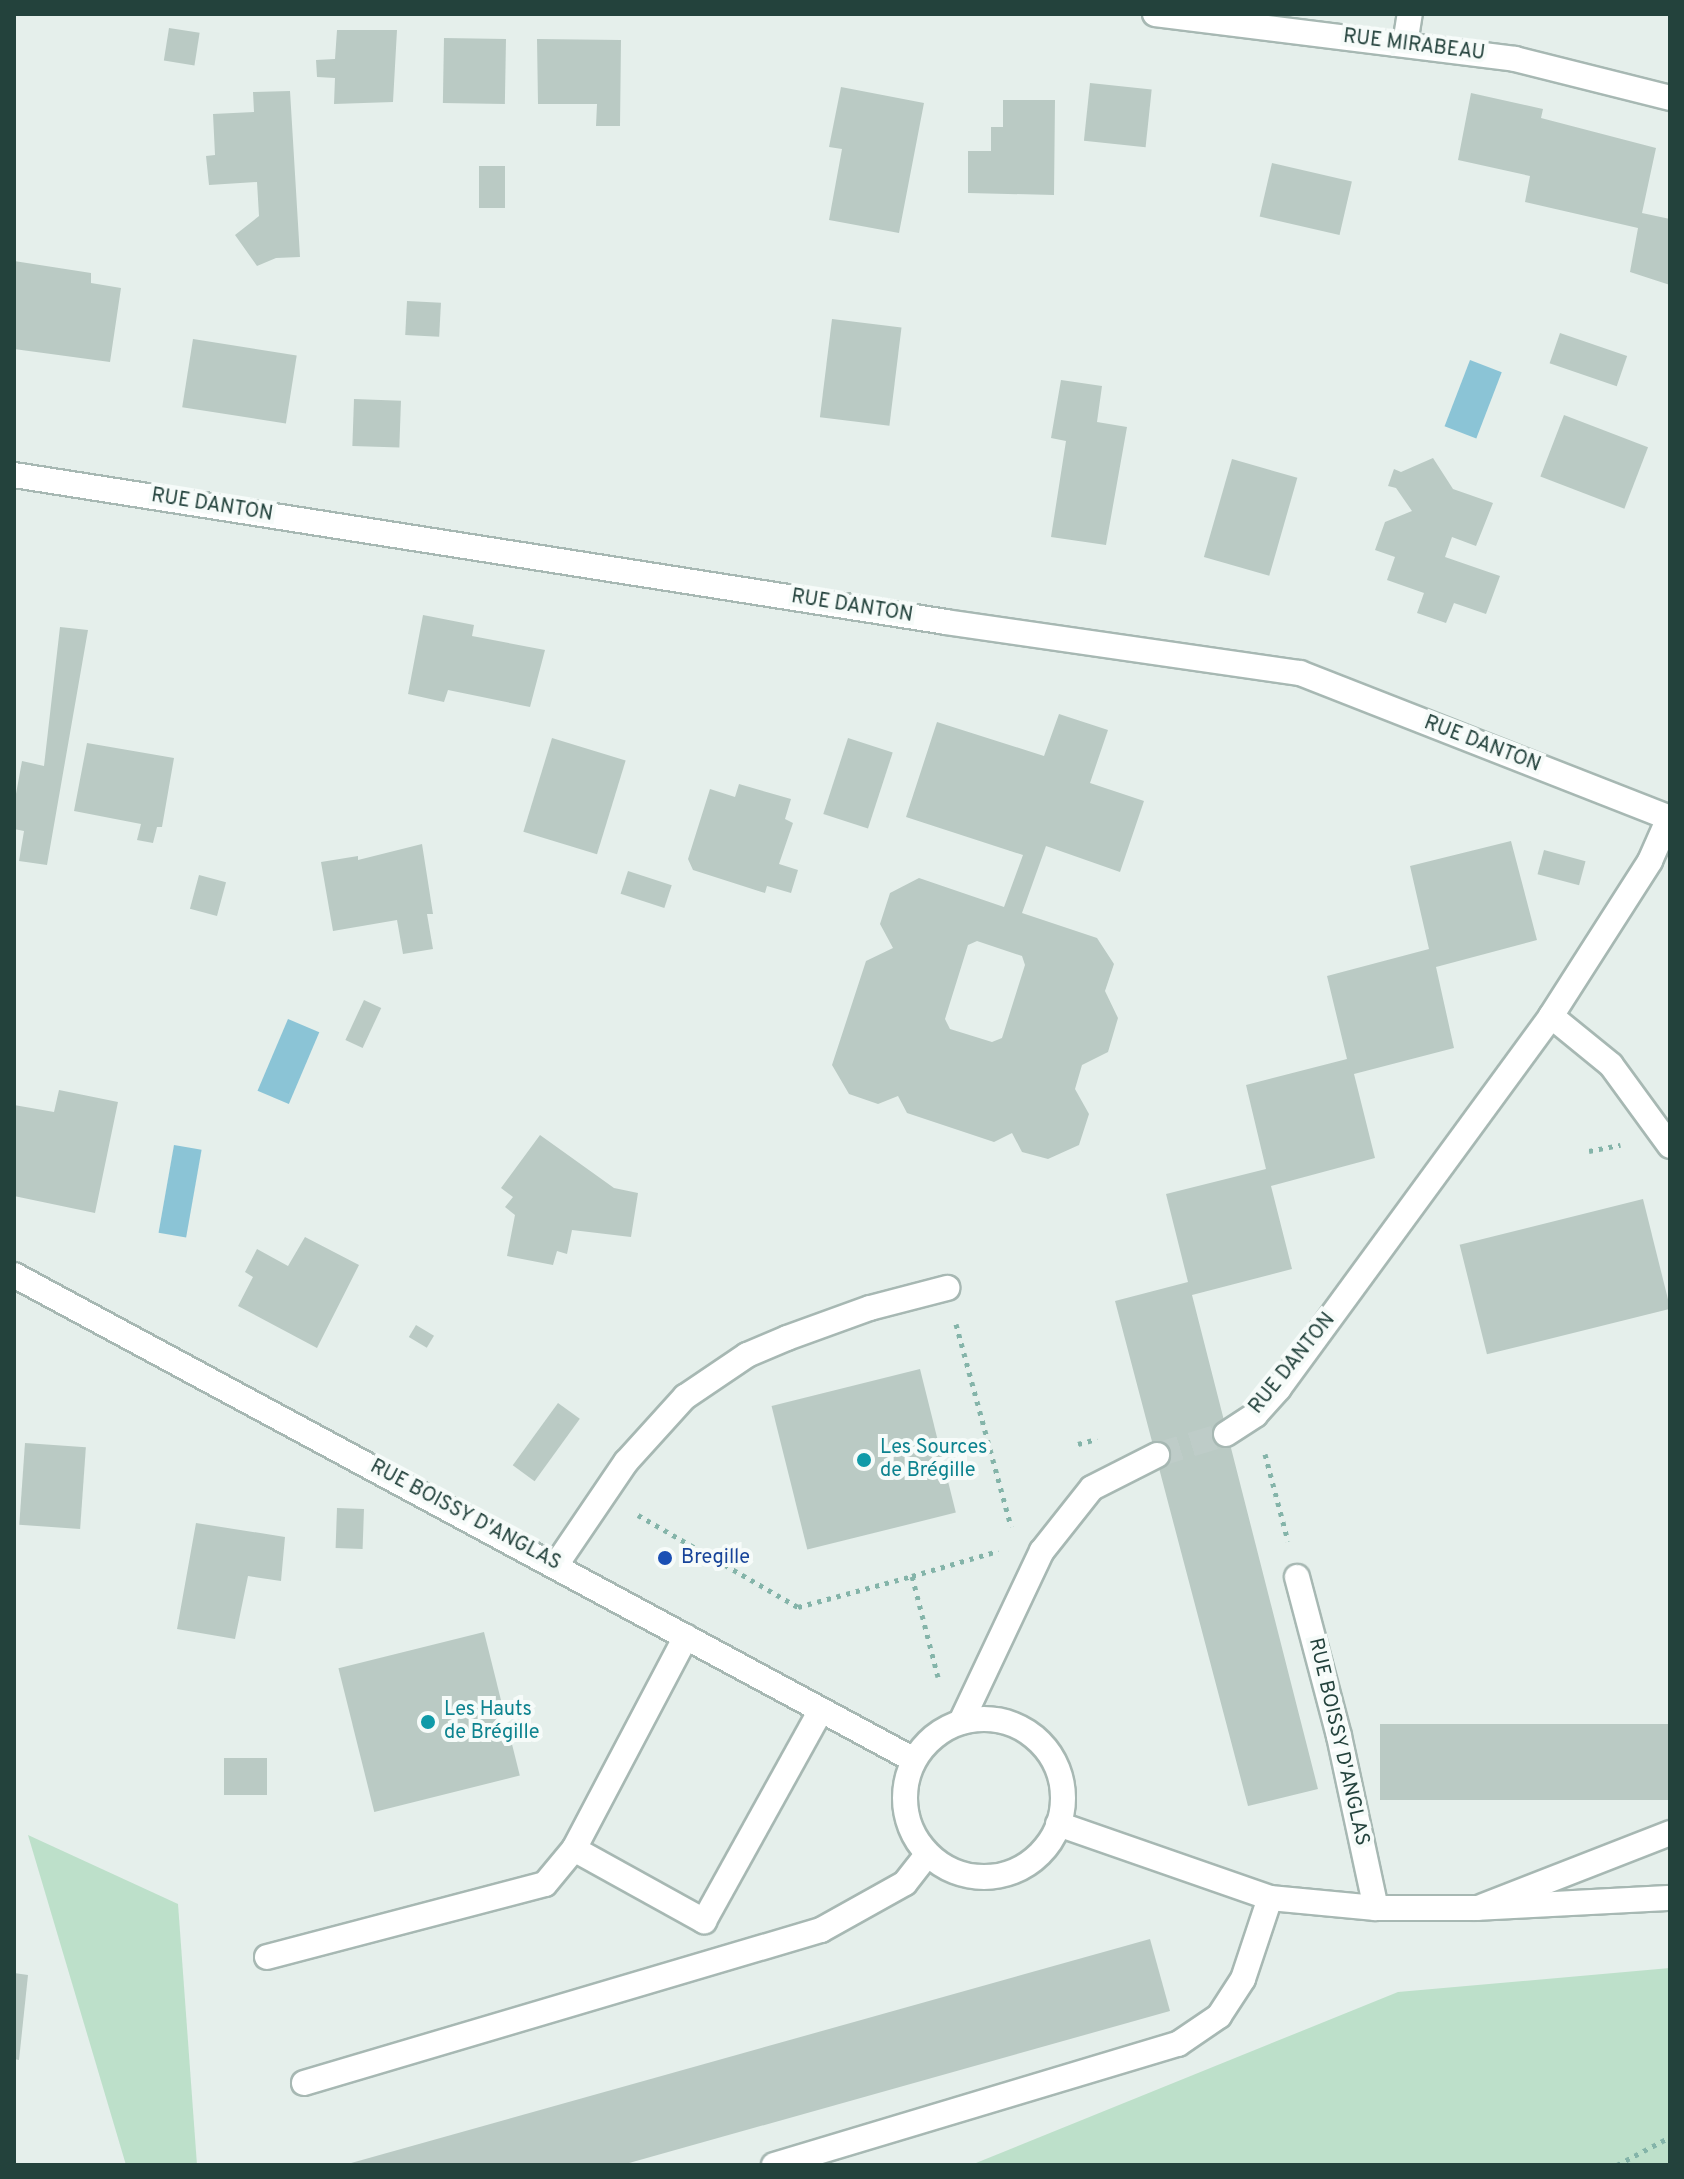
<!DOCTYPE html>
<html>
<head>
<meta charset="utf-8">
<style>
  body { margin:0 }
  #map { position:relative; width:1684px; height:2179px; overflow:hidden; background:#e5efeb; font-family:Overpass,sans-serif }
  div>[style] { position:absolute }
  .green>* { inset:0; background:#bde0ca }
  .water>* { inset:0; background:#8bc4d6; transform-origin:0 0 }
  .building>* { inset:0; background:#bacac4; transform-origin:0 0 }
  .minor-tunnel>* { height:24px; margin-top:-12px; transform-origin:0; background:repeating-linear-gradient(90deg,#beccc8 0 24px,transparent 0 36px) }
  .path>* { height:5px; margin-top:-2.5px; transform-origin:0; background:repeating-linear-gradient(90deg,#84b4a9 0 4px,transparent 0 10px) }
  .roads { filter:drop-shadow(2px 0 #a7b8b3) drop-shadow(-2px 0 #a7b8b3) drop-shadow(0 2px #a7b8b3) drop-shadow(0 -2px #a7b8b3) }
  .service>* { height:24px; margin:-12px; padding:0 12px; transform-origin:12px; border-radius:12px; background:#fff }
  .minor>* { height:24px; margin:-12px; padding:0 12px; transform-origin:12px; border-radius:12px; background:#fff }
  .minor>.ring { margin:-12px; padding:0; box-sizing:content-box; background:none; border:24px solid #fff; border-radius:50% }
  .dots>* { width:22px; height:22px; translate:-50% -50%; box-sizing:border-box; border:4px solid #f6fbf9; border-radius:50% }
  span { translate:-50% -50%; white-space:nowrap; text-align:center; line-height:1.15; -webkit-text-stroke:8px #f6fbf9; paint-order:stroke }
  .street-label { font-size:20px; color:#23423c }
  .culture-label { font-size:20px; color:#0d838f }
  .left { translate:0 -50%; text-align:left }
  .transit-label { font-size:20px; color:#164399 }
  .frame { position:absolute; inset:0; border:16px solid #23423c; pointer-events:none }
</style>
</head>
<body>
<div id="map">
  <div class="green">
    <i style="clip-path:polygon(28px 1835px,178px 1904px,197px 2165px,126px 2165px)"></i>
    <i style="clip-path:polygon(1670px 1968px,1670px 2165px,971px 2165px,1398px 1992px)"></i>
  </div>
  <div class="water">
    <i style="left:1470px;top:360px;width:34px;height:71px;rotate:21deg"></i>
    <i style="left:288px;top:1019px;width:34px;height:78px;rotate:23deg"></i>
    <i style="left:174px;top:1145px;width:28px;height:89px;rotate:10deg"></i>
  </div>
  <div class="building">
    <i style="left:169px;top:28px;width:31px;height:33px;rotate:9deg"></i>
    <i style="clip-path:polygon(337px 30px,397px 30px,393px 102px,334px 104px,335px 78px,317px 77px,316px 60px,335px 59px)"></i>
    <i style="left:444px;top:38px;width:62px;height:65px;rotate:1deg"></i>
    <i style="clip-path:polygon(537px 39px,621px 40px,620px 126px,596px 126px,597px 104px,538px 104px)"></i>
    <i style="left:1090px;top:83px;width:62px;height:58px;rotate:6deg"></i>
    <i style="clip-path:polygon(841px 87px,924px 103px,899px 233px,829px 220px,842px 149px,829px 147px)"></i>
    <i style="clip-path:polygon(290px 91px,300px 257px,276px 258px,257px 266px,235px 235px,259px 216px,257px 182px,209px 185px,206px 156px,215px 155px,213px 114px,254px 112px,253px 92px)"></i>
    <i style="clip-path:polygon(1471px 93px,1543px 109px,1541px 118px,1656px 148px,1642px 213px,1670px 219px,1670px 285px,1630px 272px,1638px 228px,1525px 202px,1530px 176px,1458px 160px)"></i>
    <i style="clip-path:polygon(1003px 100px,1055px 100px,1054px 195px,968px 193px,968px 151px,991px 151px,991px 127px,1003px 127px)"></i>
    <i style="left:1272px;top:163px;width:82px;height:55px;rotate:13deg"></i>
    <i style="left:479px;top:166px;width:26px;height:42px"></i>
    <i style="clip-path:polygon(14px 261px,91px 273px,91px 283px,121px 288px,110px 362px,14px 349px)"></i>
    <i style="left:407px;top:301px;width:34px;height:34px;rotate:3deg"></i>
    <i style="left:832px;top:319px;width:70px;height:99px;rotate:7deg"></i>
    <i style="left:1560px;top:333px;width:71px;height:32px;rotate:19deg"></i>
    <i style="left:193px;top:339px;width:105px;height:69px;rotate:9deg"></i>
    <i style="clip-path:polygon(1061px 380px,1102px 386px,1097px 422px,1127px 427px,1106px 545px,1051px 537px,1066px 441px,1051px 438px)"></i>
    <i style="left:354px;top:399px;width:47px;height:47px;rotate:2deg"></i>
    <i style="left:1564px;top:415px;width:90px;height:66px;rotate:21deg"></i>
    <i style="clip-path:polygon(1433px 458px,1453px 489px,1493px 503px,1476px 546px,1452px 537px,1445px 557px,1500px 576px,1486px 614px,1454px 603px,1446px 623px,1417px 613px,1424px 593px,1387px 580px,1395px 557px,1375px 550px,1385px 522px,1412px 511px,1396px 488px,1388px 486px,1394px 469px,1401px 472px)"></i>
    <i style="left:1232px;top:459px;width:68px;height:102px;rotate:16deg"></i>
    <i style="clip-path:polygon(423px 615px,474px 625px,472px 636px,545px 650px,530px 707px,448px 690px,444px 702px,408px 694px)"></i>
    <i style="clip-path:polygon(60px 627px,88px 630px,47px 865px,19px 861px,24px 831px,14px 829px,14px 805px,22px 761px,44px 766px)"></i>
    <i style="clip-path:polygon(evenodd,1059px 714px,1108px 730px,1090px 783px,1144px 801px,1120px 872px,1046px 846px,1022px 913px,1097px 938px,1114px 964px,1105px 991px,1118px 1018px,1108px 1052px,1082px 1065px,1075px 1089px,1089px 1114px,1079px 1145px,1048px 1159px,1022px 1152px,1012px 1133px,994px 1142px,907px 1113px,898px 1096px,878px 1104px,849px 1094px,832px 1065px,866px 961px,893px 948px,880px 924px,890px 893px,919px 878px,1004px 907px,1023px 855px,906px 817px,937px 722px,1044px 756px,1059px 714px,977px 941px,1022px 956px,1025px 965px,1002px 1038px,992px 1042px,950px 1029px,945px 1019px,968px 945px,977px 941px)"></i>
    <i style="left:552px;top:738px;width:77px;height:98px;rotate:17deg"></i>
    <i style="left:848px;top:738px;width:47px;height:80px;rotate:18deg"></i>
    <i style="clip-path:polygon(87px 743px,174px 758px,162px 827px,157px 827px,153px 843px,137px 840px,141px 824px,74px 811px)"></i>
    <i style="clip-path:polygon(739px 784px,791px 799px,785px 819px,793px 823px,779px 864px,798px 870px,791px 893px,767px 886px,765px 893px,693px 870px,688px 859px,710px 789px,735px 797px)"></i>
    <i style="clip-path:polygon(1511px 841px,1537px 940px,1436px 967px,1454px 1048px,1354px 1074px,1375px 1158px,1271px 1186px,1292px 1269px,1192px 1295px,1318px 1789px,1248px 1806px,1115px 1301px,1188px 1282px,1166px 1194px,1266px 1169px,1246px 1085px,1347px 1059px,1327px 976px,1429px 949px,1410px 866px)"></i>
    <i style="clip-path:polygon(422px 844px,433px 914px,427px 914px,433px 949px,403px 954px,397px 920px,333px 931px,321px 862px,358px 856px,358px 860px)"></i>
    <i style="left:1544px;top:850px;width:43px;height:25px;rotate:15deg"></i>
    <i style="left:628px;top:871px;width:46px;height:24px;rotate:18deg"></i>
    <i style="left:199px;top:875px;width:28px;height:35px;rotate:15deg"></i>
    <i style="left:364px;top:1000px;width:19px;height:44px;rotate:25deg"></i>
    <i style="clip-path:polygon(59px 1090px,118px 1102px,95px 1213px,14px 1196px,14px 1105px,54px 1112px)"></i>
    <i style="clip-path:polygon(540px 1135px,614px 1188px,638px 1193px,631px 1237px,572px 1230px,567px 1254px,557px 1251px,553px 1265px,507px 1256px,515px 1215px,505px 1207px,513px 1197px,501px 1188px)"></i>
    <i style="left:1643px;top:1199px;width:113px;height:189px;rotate:76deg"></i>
    <i style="clip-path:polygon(305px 1237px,359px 1265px,317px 1348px,238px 1306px,253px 1277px,245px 1272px,257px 1249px,288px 1266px)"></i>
    <i style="left:416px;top:1325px;width:21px;height:14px;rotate:31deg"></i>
    <i style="left:920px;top:1369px;width:148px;height:153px;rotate:76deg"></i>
    <i style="left:558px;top:1403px;width:27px;height:77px;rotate:36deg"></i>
    <i style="left:25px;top:1443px;width:61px;height:82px;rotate:4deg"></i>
    <i style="left:337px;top:1508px;width:27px;height:40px;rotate:2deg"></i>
    <i style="clip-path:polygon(196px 1523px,285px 1537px,281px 1581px,248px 1576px,235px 1639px,177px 1629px)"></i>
    <i style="left:484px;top:1632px;width:148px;height:150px;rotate:76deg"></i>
    <i style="left:1670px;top:1724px;width:76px;height:290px;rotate:90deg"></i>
    <i style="left:224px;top:1758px;width:43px;height:37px"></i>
    <i style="clip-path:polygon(1150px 1939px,1170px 2011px,622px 2165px,344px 2165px)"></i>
    <i style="clip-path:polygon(14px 1973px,28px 1975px,19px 2060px,14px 2059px)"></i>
  </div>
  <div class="minor-tunnel">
    <i style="left:1157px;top:1455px;width:72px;rotate:-16.9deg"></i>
  </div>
  <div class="path">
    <i style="left:1589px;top:1151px;width:32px;rotate:-11deg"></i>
    <i style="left:956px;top:1324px;width:210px;rotate:74.8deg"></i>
    <i style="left:1078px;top:1444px;width:20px;rotate:-15deg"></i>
    <i style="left:1265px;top:1454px;width:90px;rotate:75.2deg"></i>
    <i style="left:638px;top:1515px;width:185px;rotate:29.9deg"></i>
    <i style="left:798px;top:1607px;width:118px;rotate:-15.2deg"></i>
    <i style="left:938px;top:1677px;width:104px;rotate:-104.4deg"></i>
    <i style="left:912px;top:1576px;width:90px;rotate:-16.2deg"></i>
    <i style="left:1481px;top:2165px;width:26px"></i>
    <i style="left:1617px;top:2165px;width:60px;rotate:-27.8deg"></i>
  </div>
  <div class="roads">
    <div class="service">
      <i style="left:1551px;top:1016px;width:77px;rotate:39.2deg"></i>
      <i style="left:1611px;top:1065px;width:100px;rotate:53.9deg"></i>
      <i style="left:556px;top:1565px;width:125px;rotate:-55.8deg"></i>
      <i style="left:626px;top:1462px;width:88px;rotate:-47.8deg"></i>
      <i style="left:685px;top:1397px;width:75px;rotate:-34.1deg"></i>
      <i style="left:747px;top:1355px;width:43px;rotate:-23deg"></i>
      <i style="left:787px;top:1338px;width:88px;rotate:-19.9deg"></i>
      <i style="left:870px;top:1308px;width:80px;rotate:-14.6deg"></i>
      <i style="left:1297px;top:1577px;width:164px;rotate:75.2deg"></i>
      <i style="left:1339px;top:1736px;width:176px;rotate:77.9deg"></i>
      <i style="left:574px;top:1849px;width:149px;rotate:29deg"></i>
      <i style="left:704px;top:1921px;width:241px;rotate:-61deg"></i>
      <i style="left:1483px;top:1906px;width:201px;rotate:-21.3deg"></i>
      <i style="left:267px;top:1957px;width:287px;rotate:-14.7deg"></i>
      <i style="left:545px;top:1884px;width:45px;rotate:-50.4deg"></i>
      <i style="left:574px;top:1849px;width:240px;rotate:-62.2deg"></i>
      <i style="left:304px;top:2083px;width:539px;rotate:-16.49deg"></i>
      <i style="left:821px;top:1930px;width:96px;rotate:-29.2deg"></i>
      <i style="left:905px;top:1883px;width:37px;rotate:-52deg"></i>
      <i style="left:774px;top:2165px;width:422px;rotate:-16.7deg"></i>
      <i style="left:1178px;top:2044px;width:50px;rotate:-34.3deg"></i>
      <i style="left:1219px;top:2016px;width:44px;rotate:-57deg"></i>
      <i style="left:1243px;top:1979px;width:85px;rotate:-71.6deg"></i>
    </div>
    <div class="minor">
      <i style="left:1155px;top:14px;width:363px;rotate:7.1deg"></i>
      <i style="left:1515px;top:59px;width:160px;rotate:14.1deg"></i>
      <i style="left:1405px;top:44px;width:30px;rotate:-81deg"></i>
      <i style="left:14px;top:475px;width:944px;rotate:8.96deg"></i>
      <i style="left:946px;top:622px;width:358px;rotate:8.2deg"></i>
      <i style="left:1300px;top:673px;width:397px;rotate:21.4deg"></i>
      <i style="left:14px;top:1275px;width:1022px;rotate:28.32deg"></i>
      <i style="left:1226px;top:1434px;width:35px;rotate:-33deg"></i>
      <i style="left:1255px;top:1415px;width:36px;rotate:-48deg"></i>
      <i style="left:1279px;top:1388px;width:461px;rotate:-53.8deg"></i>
      <i style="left:1551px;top:1016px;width:184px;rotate:-57.4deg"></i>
      <i style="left:1650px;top:861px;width:47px;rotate:-66.2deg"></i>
      <i class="ring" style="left:905px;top:1719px;width:134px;height:134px"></i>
      <i style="left:961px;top:1722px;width:189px;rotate:-64.7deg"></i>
      <i style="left:1042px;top:1551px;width:80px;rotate:-51.6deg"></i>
      <i style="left:1092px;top:1488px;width:73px;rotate:-26.9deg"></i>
      <i style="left:1058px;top:1824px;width:225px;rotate:19.2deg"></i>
      <i style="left:1270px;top:1898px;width:106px;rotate:5.4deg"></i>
      <i style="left:1376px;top:1908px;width:101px"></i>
      <i style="left:1477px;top:1908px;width:193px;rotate:-3deg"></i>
    </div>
  </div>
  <div class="dots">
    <i style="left:864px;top:1460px;background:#0f9aa8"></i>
    <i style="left:665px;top:1558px;background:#1a4fb4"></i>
    <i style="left:428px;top:1722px;background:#0f9aa8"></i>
  </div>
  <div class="street-label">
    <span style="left:1414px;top:46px;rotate:7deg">RUE MIRABEAU</span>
    <span style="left:212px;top:506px;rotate:9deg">RUE DANTON</span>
    <span style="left:852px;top:607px;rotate:9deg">RUE DANTON</span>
    <span style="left:1482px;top:745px;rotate:21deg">RUE DANTON</span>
    <span style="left:1293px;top:1364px;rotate:-51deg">RUE DANTON</span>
    <span style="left:465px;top:1516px;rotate:28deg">RUE BOISSY D'ANGLAS</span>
    <span style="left:1338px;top:1742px;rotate:77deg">RUE BOISSY D'ANGLAS</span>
  </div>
  <div class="culture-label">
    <span class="left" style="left:880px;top:1460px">Les Sources<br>de Brégille</span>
    <span class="left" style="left:444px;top:1722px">Les Hauts<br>de Brégille</span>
  </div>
  <div class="transit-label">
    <span class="left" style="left:681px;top:1558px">Bregille</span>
  </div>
  <div class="frame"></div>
</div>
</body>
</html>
